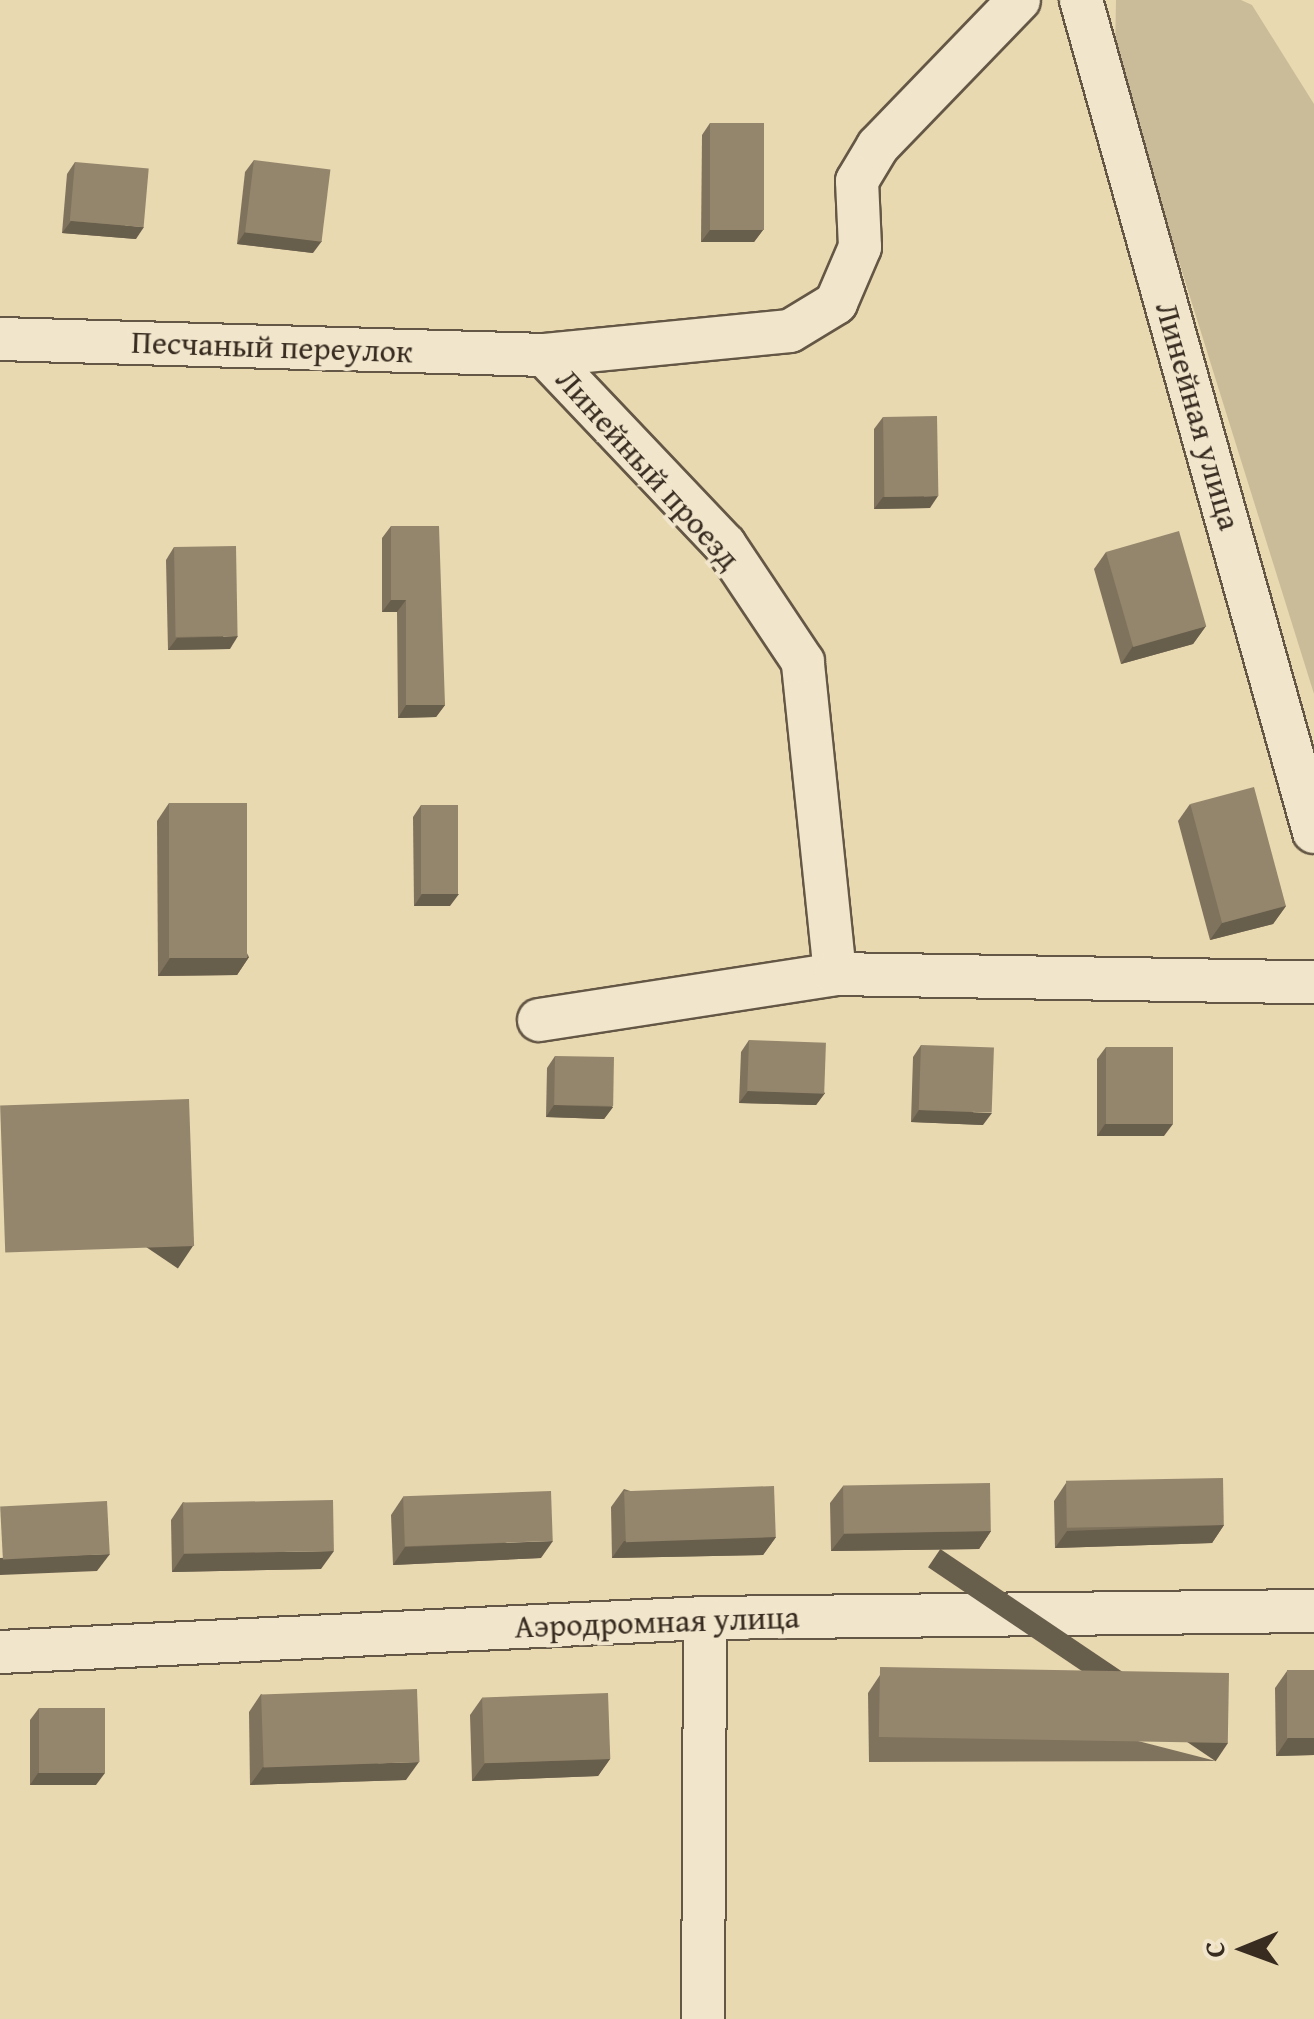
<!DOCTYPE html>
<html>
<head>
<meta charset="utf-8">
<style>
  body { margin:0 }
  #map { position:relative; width:1314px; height:2019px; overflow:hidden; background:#e9d9b1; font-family:"Gentium Book Plus",serif }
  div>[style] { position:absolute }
  .green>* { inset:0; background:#cbbc99 }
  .roads { filter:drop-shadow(2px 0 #645745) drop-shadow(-2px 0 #645745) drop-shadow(0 2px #645745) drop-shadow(0 -2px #645745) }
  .minor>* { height:42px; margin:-21px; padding:0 21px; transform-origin:21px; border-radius:21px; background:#f1e6cc }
  .wall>* { inset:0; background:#7f735d }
  .shaded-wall>* { inset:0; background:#685e4c; transform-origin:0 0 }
  .building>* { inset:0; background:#94866c; transform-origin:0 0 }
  span { translate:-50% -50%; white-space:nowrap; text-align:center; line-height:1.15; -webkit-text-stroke:8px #f1e6cc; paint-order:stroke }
  .street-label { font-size:32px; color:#382c21 }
  .north { position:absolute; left:1194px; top:1899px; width:100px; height:100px; -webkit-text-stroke:8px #f1e6cc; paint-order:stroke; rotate:269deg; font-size:28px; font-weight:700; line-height:40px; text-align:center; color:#382c21 }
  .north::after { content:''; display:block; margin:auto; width:35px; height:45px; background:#382c21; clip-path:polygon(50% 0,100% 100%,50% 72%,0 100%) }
</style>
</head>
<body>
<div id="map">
  <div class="green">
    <i style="clip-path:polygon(1116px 0,1241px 0,1252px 5px,1314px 104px,1314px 694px,1115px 57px)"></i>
  </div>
  <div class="roads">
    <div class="minor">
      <i style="left:1081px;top:0;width:864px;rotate:74.36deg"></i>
      <i style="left:0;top:339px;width:545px;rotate:1.68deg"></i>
      <i style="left:835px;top:974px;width:314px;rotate:-95.9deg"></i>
      <i style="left:803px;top:662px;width:141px;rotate:-123.7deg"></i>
      <i style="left:725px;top:545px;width:262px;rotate:-133.5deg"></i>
      <i style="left:545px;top:355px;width:246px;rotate:-5.6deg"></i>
      <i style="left:790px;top:331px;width:54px;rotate:-31.3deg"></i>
      <i style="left:836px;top:303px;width:61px;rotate:-66.8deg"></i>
      <i style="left:860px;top:247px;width:66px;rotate:-92.6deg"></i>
      <i style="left:857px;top:181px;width:41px;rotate:-59deg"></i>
      <i style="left:878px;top:146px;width:203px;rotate:-46deg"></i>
      <i style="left:539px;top:1020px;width:300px;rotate:-8.8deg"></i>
      <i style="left:835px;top:974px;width:479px;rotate:1deg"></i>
      <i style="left:0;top:1652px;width:706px;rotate:-2.76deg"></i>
      <i style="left:705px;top:1618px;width:609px;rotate:-0.66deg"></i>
      <i style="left:703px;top:2019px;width:401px;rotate:-89.7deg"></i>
    </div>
  </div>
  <div class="wall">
    <i style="clip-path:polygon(710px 123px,763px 230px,754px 242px,701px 242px,702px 135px)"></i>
    <i style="clip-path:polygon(254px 160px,313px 253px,237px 244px,245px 172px)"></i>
    <i style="clip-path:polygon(75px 162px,136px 239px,62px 233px,67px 174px)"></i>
    <i style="clip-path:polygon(883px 417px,930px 508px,874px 509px,874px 429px)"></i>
    <i style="clip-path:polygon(391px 526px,445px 705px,436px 717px,398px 718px,397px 612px,382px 612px,382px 538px)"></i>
    <i style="clip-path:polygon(174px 547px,230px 649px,168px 650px,166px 560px)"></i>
    <i style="clip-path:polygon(1106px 552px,1206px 626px,1193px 644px,1121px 664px,1094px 569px)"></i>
    <i style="clip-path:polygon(169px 803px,249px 957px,237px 975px,158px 976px,157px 821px)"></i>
    <i style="clip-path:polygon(1190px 804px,1286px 906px,1273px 924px,1210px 940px,1178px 821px)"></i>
    <i style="clip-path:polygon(421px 805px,450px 906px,414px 906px,413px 817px)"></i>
    <i style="clip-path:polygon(749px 1040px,825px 1093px,816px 1105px,739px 1103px,741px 1052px)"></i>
    <i style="clip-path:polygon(921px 1045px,983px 1125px,911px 1122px,913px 1057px)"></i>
    <i style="clip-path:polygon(1106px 1047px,1164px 1136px,1097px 1136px,1097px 1059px)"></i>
    <i style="clip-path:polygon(555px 1056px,613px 1107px,604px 1119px,546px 1117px,547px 1068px)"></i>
    <i style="clip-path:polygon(1066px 1483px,1224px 1525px,1212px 1543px,1055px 1548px,1054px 1501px)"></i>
    <i style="clip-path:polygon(843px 1486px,991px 1531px,979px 1549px,831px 1551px,830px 1503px)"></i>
    <i style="clip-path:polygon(624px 1489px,776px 1537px,763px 1555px,612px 1558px,611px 1507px)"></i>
    <i style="clip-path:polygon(403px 1497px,541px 1558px,393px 1565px,391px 1515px)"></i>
    <i style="clip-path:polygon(183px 1502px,321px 1569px,172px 1572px,171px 1520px)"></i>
    <i style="clip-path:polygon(1287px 1671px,1314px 1755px,1276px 1756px,1275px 1688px)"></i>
    <i style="clip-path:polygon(880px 1675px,1216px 1761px,869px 1762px,868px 1693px)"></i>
    <i style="clip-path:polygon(261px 1694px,406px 1780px,250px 1785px,249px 1712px)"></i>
    <i style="clip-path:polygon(482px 1698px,610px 1759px,598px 1776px,472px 1781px,470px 1715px)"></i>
    <i style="clip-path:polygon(39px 1708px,96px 1785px,30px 1785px,30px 1720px)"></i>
  </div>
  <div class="shaded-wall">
    <i style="clip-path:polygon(71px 221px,144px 227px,136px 239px,62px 233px)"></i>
    <i style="clip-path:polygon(710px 230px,763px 230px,754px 242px,701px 242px)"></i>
    <i style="clip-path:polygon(245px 232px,322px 241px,313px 253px,237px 244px)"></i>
    <i style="clip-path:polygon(938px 496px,930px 508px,874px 509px,883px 497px)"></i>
    <i style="clip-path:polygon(391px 600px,406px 600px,397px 612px,382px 612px)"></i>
    <i style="clip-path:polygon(1206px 626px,1193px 644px,1121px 664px,1133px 646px)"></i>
    <i style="clip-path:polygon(238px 636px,230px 649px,168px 650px,177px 638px)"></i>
    <i style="clip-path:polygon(406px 705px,445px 705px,436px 717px,398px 718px)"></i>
    <i style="clip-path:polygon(422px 894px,459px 894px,450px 906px,414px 906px)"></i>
    <i style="clip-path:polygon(1286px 906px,1273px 924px,1210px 940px,1222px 923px)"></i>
    <i style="clip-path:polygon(249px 957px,237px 975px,158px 976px,170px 958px)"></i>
    <i style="clip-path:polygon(748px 1091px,825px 1093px,816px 1105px,739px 1103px)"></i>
    <i style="clip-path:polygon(554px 1105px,613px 1107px,604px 1119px,546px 1117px)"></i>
    <i style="clip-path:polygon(919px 1110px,992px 1113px,983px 1125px,911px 1122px)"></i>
    <i style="clip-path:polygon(1105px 1124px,1173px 1124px,1164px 1136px,1097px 1136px)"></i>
    <i style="left:193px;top:1246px;width:27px;height:193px;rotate:124deg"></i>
    <i style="clip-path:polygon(1224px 1525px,1212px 1543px,1055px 1548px,1067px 1531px)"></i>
    <i style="clip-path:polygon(991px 1531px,979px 1549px,831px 1551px,844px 1534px)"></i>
    <i style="clip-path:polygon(776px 1537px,763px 1555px,612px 1558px,624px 1541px)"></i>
    <i style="clip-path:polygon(553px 1541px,541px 1558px,393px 1565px,405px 1547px)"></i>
    <i style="clip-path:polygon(334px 1551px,321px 1569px,172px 1572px,184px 1554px)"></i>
    <i style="clip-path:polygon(110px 1554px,97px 1571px,0 1575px,0 1558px)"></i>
    <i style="clip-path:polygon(1288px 1738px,1314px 1738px,1314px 1755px,1276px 1756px)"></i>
    <i style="left:1228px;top:1743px;width:22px;height:347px;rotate:124deg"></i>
    <i style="clip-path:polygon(610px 1759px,598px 1776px,472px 1781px,485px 1763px)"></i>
    <i style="clip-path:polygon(419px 1762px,406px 1780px,250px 1785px,263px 1767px)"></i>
    <i style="clip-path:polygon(38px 1773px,105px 1773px,96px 1785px,30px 1785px)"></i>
  </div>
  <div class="building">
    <i style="left:710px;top:123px;width:54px;height:107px"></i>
    <i style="left:254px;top:160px;width:77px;height:73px;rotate:7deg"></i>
    <i style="left:75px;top:162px;width:74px;height:59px;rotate:5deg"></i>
    <i style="left:937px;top:416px;width:80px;height:54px;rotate:89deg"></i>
    <i style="clip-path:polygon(391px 526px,439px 526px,445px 705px,406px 705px,406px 600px,391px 600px)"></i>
    <i style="left:1179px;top:531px;width:99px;height:76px;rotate:74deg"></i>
    <i style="left:236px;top:546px;width:90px;height:62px;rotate:89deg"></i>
    <i style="left:1254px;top:787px;width:123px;height:66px;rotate:75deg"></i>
    <i style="left:169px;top:803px;width:78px;height:155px"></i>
    <i style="left:421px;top:805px;width:37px;height:89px"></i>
    <i style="left:749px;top:1040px;width:77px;height:51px;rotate:2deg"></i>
    <i style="left:921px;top:1045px;width:73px;height:65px;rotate:2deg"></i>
    <i style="left:1106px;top:1047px;width:67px;height:77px"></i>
    <i style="left:555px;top:1056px;width:59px;height:49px;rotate:1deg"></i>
    <i style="left:189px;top:1099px;width:147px;height:189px;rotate:88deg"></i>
    <i style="left:1223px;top:1478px;width:47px;height:157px;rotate:89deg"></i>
    <i style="left:990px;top:1483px;width:48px;height:147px;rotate:89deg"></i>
    <i style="left:774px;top:1486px;width:51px;height:150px;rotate:88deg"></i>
    <i style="left:551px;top:1491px;width:50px;height:148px;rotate:88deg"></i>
    <i style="left:333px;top:1500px;width:51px;height:150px;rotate:89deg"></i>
    <i style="left:107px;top:1501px;width:53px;height:107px;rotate:87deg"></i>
    <i style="left:1314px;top:1670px;width:68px;height:27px;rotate:90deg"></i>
    <i style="left:1229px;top:1673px;width:70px;height:349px;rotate:91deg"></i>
    <i style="left:417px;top:1689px;width:73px;height:156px;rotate:88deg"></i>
    <i style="left:608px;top:1693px;width:66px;height:126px;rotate:88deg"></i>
    <i style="left:39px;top:1708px;width:66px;height:65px"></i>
  </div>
  <div class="street-label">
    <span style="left:272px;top:347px;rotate:2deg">Песчаный переулок</span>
    <span style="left:1198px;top:416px;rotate:74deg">Линейная улица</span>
    <span style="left:648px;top:469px;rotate:48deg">Линейный проезд</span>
    <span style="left:657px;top:1622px;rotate:-2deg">Аэродромная улица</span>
  </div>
  <div class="north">С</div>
</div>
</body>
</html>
